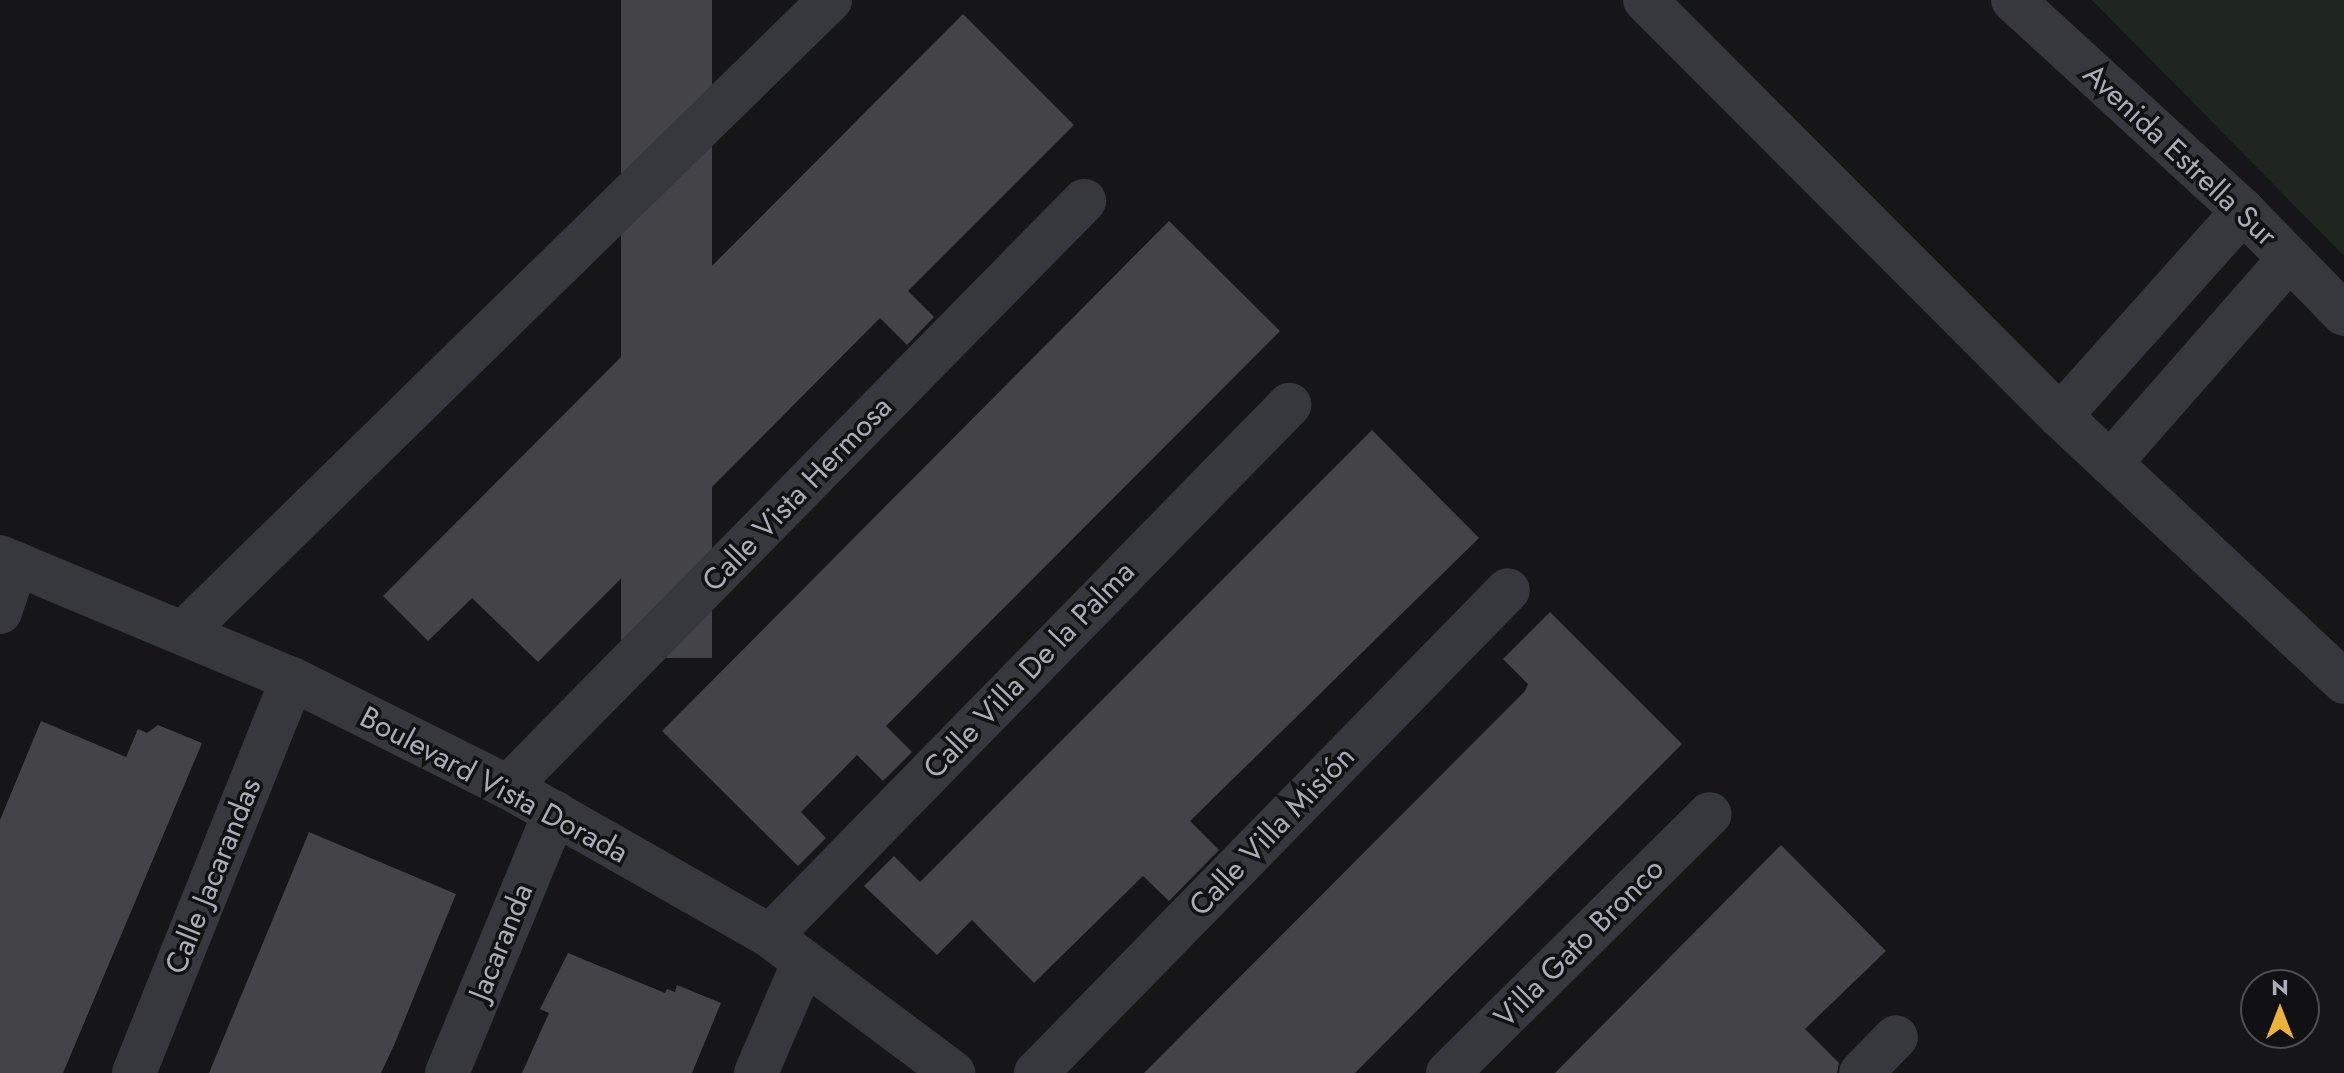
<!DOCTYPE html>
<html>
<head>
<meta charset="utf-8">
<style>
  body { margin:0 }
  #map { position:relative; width:2344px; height:1073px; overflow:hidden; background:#161618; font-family:Jost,sans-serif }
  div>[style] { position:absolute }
  .green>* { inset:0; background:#1e261f }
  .building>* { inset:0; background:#434348; transform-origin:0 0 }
  .minor>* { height:44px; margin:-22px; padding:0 22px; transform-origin:22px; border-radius:22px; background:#37383d }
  span { translate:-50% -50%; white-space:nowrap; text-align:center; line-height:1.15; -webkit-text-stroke:7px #111113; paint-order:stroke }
  .street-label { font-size:30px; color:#a9adb8 }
  .north { position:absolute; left:2240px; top:969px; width:80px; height:80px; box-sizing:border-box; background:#111113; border:2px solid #4e4f55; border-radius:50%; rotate:0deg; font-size:22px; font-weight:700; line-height:32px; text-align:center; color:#a9adb8 }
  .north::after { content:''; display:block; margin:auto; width:28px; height:36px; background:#edb239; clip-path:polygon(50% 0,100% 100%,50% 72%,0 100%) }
</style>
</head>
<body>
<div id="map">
  <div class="green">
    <i style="clip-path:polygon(2092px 0,2344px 0,2344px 256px)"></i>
  </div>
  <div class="building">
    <i style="left:621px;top:0;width:91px;height:658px"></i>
    <i style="clip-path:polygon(963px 14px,1074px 125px,908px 291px,934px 317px,907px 345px,880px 318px,538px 662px,472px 598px,428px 641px,383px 596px)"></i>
    <i style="clip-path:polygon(1169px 221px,1280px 331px,886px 726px,912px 752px,883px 781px,857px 755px,801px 812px,826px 838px,798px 866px,662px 731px)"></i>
    <i style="clip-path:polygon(1372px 430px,1479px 538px,1190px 821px,1219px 850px,1169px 901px,1143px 876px,1034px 983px,972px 920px,937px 955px,864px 886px,894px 856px,920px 882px)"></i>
    <i style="clip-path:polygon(1550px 612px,1682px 744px,1355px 1073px,1144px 1073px,1525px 691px,1528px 684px,1503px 659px)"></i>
    <i style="clip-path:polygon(41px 721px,126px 757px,138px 729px,147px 733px,158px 725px,202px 743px,63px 1073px,0 1073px,0 820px)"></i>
    <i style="clip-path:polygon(309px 832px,456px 894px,395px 1043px,381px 1073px,209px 1073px)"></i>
    <i style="clip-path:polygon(1781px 845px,1886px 951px,1805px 1029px,1839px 1063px,1837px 1073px,1555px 1073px)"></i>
    <i style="clip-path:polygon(568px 953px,665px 993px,667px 989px,675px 992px,677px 985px,721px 1003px,692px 1073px,522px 1073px,549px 1013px,540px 1009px)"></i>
  </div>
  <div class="minor">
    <i style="left:1645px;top:0;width:588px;rotate:45.07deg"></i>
    <i style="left:2060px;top:416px;width:389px;rotate:43.1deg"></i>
    <i style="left:2013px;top:0;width:312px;rotate:42.5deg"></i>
    <i style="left:2243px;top:211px;width:144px;rotate:45.6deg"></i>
    <i style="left:2060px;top:416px;width:275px;rotate:-48.2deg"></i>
    <i style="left:2110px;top:463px;width:271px;rotate:-48.7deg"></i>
    <i style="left:0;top:557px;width:316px;rotate:22.7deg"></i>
    <i style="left:292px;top:679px;width:241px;rotate:26.6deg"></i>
    <i style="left:508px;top:787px;width:301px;rotate:29.6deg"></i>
    <i style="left:770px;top:936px;width:229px;rotate:36.8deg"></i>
    <i style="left:0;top:612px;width:51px;rotate:-71.6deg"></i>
    <i style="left:184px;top:632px;width:904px;rotate:-44.37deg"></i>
    <i style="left:508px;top:787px;width:822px;rotate:-45.49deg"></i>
    <i style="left:770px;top:936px;width:743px;rotate:-45.65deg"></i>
    <i style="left:134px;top:1073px;width:424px;rotate:-68.1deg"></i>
    <i style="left:447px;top:1073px;width:282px;rotate:-67.5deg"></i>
    <i style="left:756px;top:1073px;width:119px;rotate:-66.7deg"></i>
    <i style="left:1036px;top:1073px;width:675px;rotate:-45.66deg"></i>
    <i style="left:1448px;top:1073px;width:368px;rotate:-44.7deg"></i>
    <i style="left:1861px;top:1073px;width:50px;rotate:-45.8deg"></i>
  </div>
  <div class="street-label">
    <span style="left:2180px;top:155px;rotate:43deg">Avenida Estrella Sur</span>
    <span style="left:797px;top:494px;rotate:-46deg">Calle Vista Hermosa</span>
    <span style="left:1029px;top:670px;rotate:-46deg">Calle Villa De la Palma</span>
    <span style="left:494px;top:785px;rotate:28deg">Boulevard Vista Dorada</span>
    <span style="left:1272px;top:831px;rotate:-46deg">Calle Villa Misión</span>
    <span style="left:213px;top:876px;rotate:-68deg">Calle Jacarandas</span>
    <span style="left:501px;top:942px;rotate:-68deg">Jacaranda</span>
    <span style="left:1579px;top:943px;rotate:-45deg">Villa Gato Bronco</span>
  </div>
  <div class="north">N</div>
</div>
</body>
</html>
